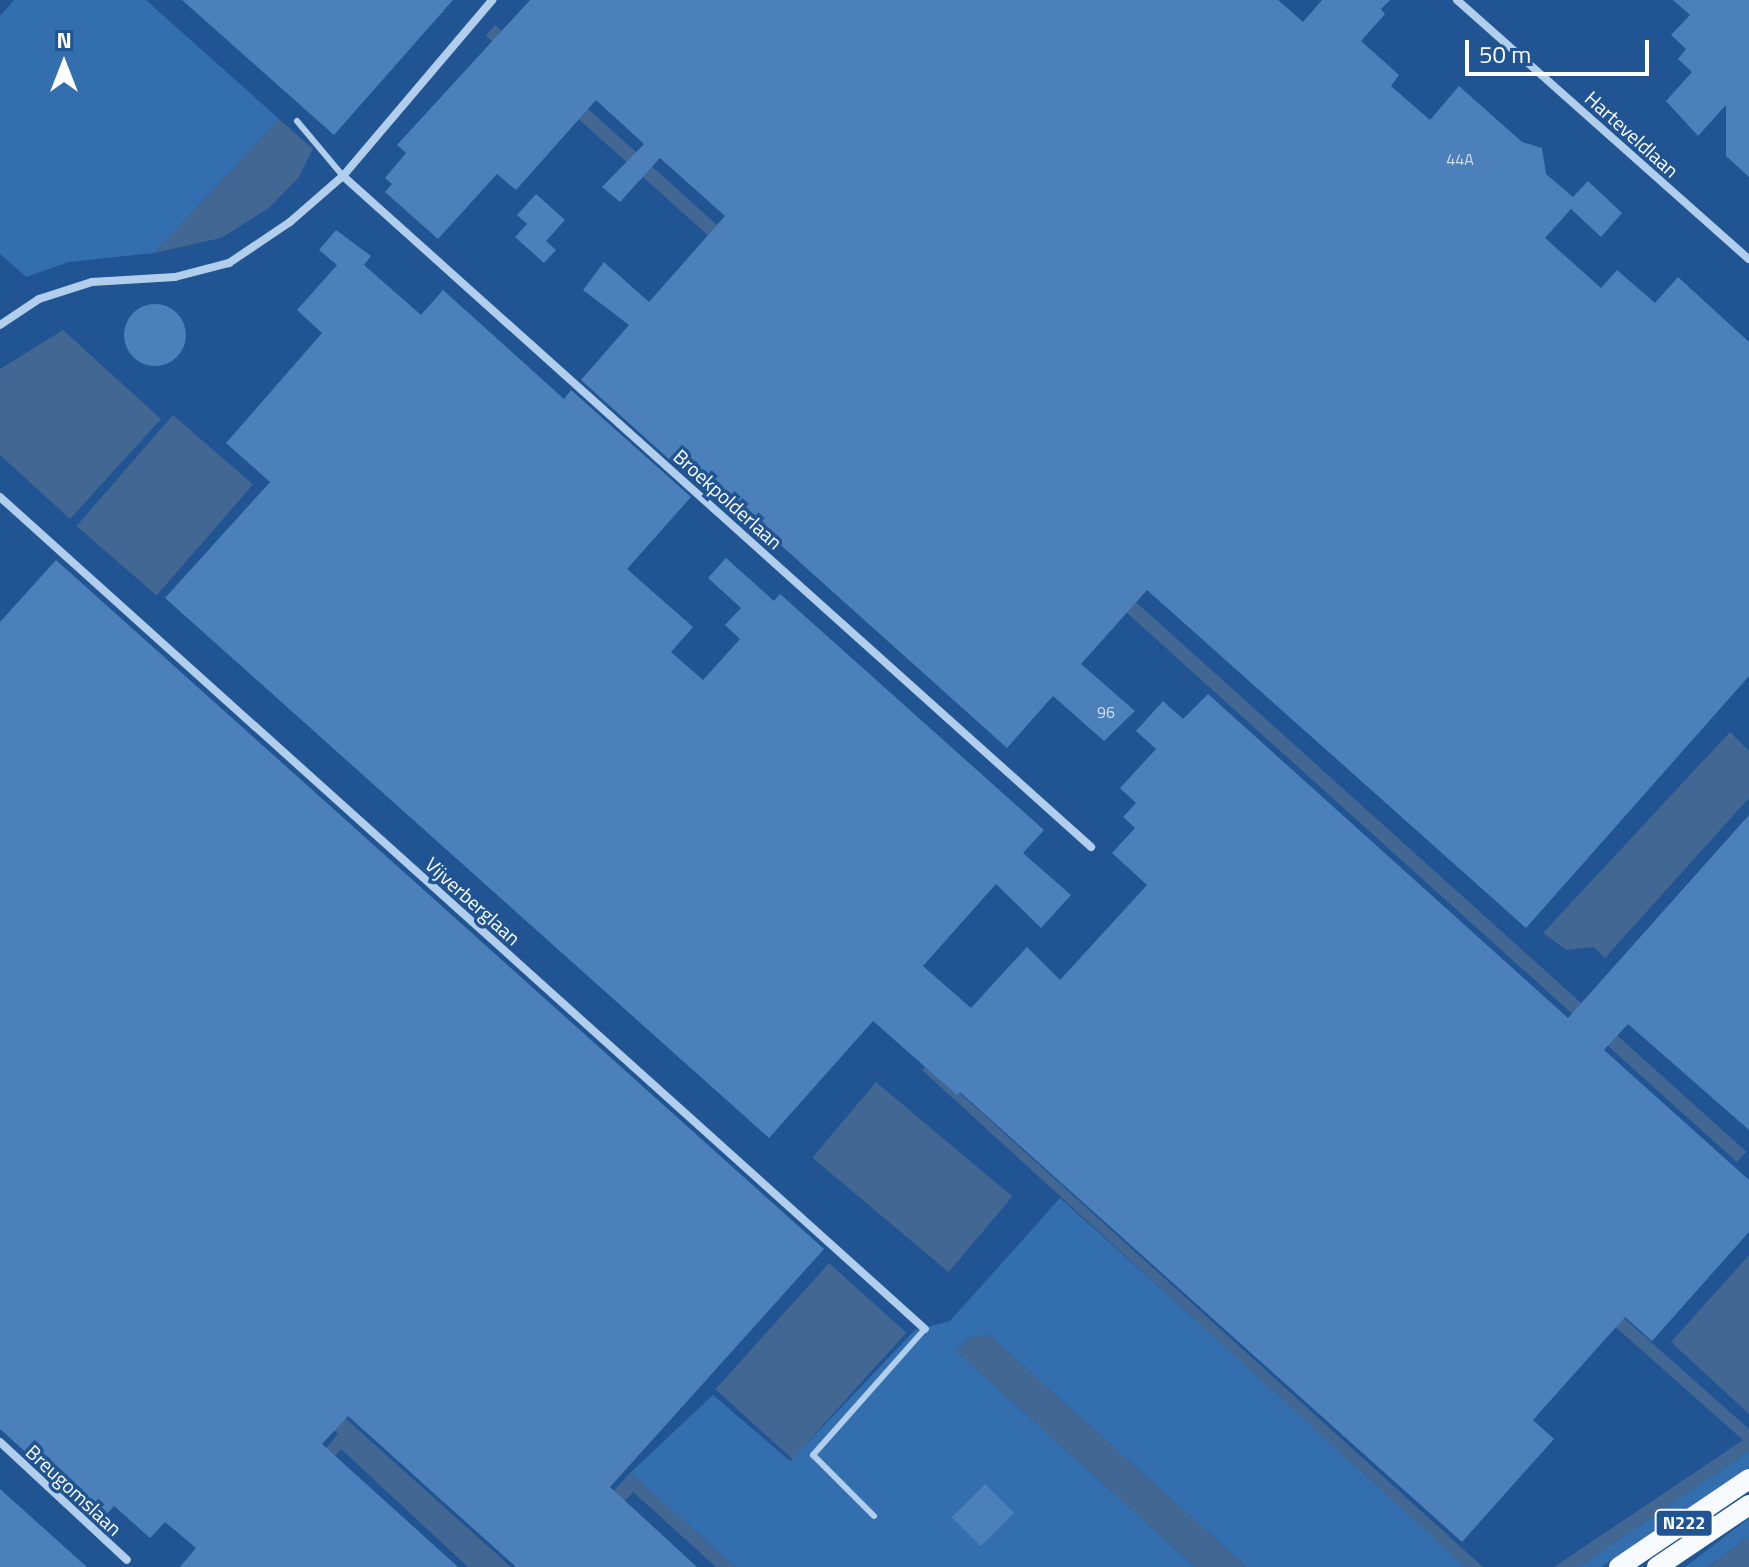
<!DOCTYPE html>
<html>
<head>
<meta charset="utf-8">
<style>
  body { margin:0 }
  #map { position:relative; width:1749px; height:1567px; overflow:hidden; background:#205492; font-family:"Titillium Web",sans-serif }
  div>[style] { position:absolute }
  .green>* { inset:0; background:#336eaf }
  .water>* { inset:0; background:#416792; transform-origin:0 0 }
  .building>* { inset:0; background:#4c80ba; transform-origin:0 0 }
  .round { border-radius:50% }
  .service>* { height:6px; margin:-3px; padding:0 3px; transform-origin:3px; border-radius:3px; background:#b1ceed }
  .minor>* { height:8px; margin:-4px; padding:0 4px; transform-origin:4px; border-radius:4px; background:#b1ceed }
  .primary>* { height:20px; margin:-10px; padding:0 10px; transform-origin:10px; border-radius:10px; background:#f7faff }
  span { translate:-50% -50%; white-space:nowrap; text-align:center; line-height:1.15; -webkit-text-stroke:7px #205492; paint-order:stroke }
  .number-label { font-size:16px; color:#d2dfee }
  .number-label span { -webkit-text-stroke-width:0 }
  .shield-label span { padding:2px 6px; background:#205492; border:2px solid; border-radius:6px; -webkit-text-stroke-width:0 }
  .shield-label { font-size:18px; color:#fff; font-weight:700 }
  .street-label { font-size:20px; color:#fff }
  .north { position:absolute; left:24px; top:24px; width:80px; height:80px; -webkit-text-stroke:6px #205492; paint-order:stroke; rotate:0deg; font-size:22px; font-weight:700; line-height:32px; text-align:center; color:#fff }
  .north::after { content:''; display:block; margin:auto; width:28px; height:36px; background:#fff; clip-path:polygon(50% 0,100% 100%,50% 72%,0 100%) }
  .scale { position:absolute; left:1465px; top:40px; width:184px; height:36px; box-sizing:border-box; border:4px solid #fff; border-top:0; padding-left:10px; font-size:24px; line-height:28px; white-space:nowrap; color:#fff; -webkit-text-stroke:6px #205492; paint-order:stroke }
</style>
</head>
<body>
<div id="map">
  <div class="green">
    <i style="clip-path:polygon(14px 0,146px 0,279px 119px,154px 253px,69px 262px,26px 277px,0 254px,0 16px)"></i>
    <i style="clip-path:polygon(1060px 1198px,1428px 1529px,1467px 1567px,1247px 1567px,988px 1334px,969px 1338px,956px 1351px,1195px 1567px,736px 1567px,630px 1473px,713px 1395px,790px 1461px,915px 1330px,950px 1321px)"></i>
    <i style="clip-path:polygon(1749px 1451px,1749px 1468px,1601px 1567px,1579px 1567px)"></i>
    <i style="clip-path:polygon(1749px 1518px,1749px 1537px,1707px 1567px,1685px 1567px)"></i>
  </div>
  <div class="water">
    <i style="left:495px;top:25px;width:1684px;height:14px;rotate:42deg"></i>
    <i style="clip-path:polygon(279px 119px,313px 149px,299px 177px,269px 208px,221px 238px,154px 253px)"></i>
    <i style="clip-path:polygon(63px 330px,161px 419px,70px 519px,0 455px,0 369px)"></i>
    <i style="left:173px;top:415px;width:106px;height:147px;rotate:41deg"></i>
    <i style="clip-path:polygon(1730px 732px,1749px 751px,1749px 798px,1605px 958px,1594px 947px,1566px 950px,1543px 933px)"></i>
    <i style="clip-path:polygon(1181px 925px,1749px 1429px,1749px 1451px,1579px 1567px,1554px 1567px,1743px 1440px,1174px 936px)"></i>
    <i style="clip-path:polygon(928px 1064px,1483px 1567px,1465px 1567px,922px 1070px)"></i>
    <i style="left:876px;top:1082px;width:178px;height:99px;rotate:40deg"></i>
    <i style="clip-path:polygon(0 1108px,511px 1567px,468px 1567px,341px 1449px,235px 1567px,221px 1567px,338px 1434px,0 1129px)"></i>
    <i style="clip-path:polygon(1749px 1255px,1749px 1414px,1671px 1342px)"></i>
    <i style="left:829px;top:1263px;width:104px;height:170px;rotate:42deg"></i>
    <i style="clip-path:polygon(988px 1334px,1247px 1567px,1195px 1567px,956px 1351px,969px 1338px)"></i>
    <i style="clip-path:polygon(630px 1473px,736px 1567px,716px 1567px,633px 1492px,566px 1567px,544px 1567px)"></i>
    <i style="clip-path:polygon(1749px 1537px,1749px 1567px,1707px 1567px)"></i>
  </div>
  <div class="building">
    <i style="clip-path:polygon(182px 0,453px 0,334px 135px)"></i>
    <i style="clip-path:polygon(530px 0,1278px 0,1303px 22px,1322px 0,1390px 0,1381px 9px,1385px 14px,1361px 41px,1399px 75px,1391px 86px,1430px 120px,1459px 86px,1522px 142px,1542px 148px,1546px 174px,1573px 197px,1588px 181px,1622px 213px,1601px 237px,1571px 209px,1545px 238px,1601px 288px,1617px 270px,1655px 303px,1678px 277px,1749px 342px,1749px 676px,1526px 928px,1147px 590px,1081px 664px,1135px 711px,1104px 741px,1053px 696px,1007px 748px,707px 479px,700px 487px,581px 380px,629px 325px,583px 290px,604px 262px,649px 302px,725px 216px,660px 158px,620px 202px,602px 187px,644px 144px,596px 100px,516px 190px,497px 174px,438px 239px,385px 192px,392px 184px,385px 178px,406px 153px,397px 145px)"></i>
    <i style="clip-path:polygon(1673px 0,1749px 0,1749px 177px,1726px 156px,1726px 105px,1698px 136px,1666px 101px,1692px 72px,1678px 59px,1686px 49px,1671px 35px,1690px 15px)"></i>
    <i style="clip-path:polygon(536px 194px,565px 220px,546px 241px,556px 250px,544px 263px,515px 237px,527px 224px,517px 215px)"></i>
    <i style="clip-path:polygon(336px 230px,371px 256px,364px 265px,421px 315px,443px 290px,564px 399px,571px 390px,691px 497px,627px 569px,693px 627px,671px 652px,703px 680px,740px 639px,725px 625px,741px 608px,708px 578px,726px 558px,774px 601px,780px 594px,1044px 830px,1023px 853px,1071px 895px,1041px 928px,996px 884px,923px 966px,971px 1008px,1027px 947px,1060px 980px,1147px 885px,1112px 853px,1135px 828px,1123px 817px,1136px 803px,1120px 788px,1156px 749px,1136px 731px,1163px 701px,1183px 719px,1208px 694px,1568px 1018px,1749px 815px,1749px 1130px,1628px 1024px,1604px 1050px,1749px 1180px,1749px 1232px,1652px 1341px,1625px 1317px,1533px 1420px,1554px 1439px,1462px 1542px,960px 1092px,957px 1095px,873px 1021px,769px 1138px,165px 598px,270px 482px,226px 443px,322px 333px,297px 310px,337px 265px,319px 250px)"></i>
    <i class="round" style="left:124px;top:304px;width:62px;height:62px"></i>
    <i style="clip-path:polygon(56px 560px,824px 1249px,610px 1487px,697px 1567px,516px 1567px,348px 1416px,322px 1444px,458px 1567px,180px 1567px,196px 1548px,165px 1522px,150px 1538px,114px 1506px,101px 1520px,0 1429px,0 622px)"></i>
    <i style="left:985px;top:1484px;width:41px;height:47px;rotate:45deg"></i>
    <i style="clip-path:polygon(0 1489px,87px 1567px,0 1567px)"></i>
  </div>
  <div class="service">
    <i style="left:297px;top:121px;width:72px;rotate:50.1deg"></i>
    <i style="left:874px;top:1516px;width:86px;rotate:-135deg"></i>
    <i style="left:813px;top:1455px;width:169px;rotate:-48.4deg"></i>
  </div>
  <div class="minor">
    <i style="left:1457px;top:0;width:390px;rotate:41.6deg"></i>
    <i style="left:343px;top:176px;width:1005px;rotate:41.89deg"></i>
    <i style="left:0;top:325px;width:47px;rotate:-33.7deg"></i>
    <i style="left:39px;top:299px;width:56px;rotate:-17.8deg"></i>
    <i style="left:92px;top:282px;width:83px;rotate:-3.4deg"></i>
    <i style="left:175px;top:277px;width:56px;rotate:-14.5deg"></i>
    <i style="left:229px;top:263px;width:73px;rotate:-33.9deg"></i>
    <i style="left:290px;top:222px;width:70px;rotate:-41deg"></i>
    <i style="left:343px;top:176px;width:231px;rotate:-49.7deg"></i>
    <i style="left:0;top:497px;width:1244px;rotate:41.97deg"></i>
    <i style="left:0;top:1442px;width:173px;rotate:42.9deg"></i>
  </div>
  <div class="primary">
    <i style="left:1619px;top:1567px;width:157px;rotate:-34.1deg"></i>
    <i style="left:1657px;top:1567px;width:111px;rotate:-34deg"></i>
  </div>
  <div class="number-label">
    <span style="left:1460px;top:159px">44A</span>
    <span style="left:1106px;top:712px">96</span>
  </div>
  <div class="shield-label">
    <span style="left:1684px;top:1523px">N222</span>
  </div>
  <div class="street-label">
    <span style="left:1632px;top:134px;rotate:42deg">Harteveldlaan</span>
    <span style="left:728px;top:499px;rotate:42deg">Broekpolderlaan</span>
    <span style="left:473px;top:901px;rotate:42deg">Vijverberglaan</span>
    <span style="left:74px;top:1490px;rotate:43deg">Breugomslaan</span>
  </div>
  <div class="north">N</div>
  <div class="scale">50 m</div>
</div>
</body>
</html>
